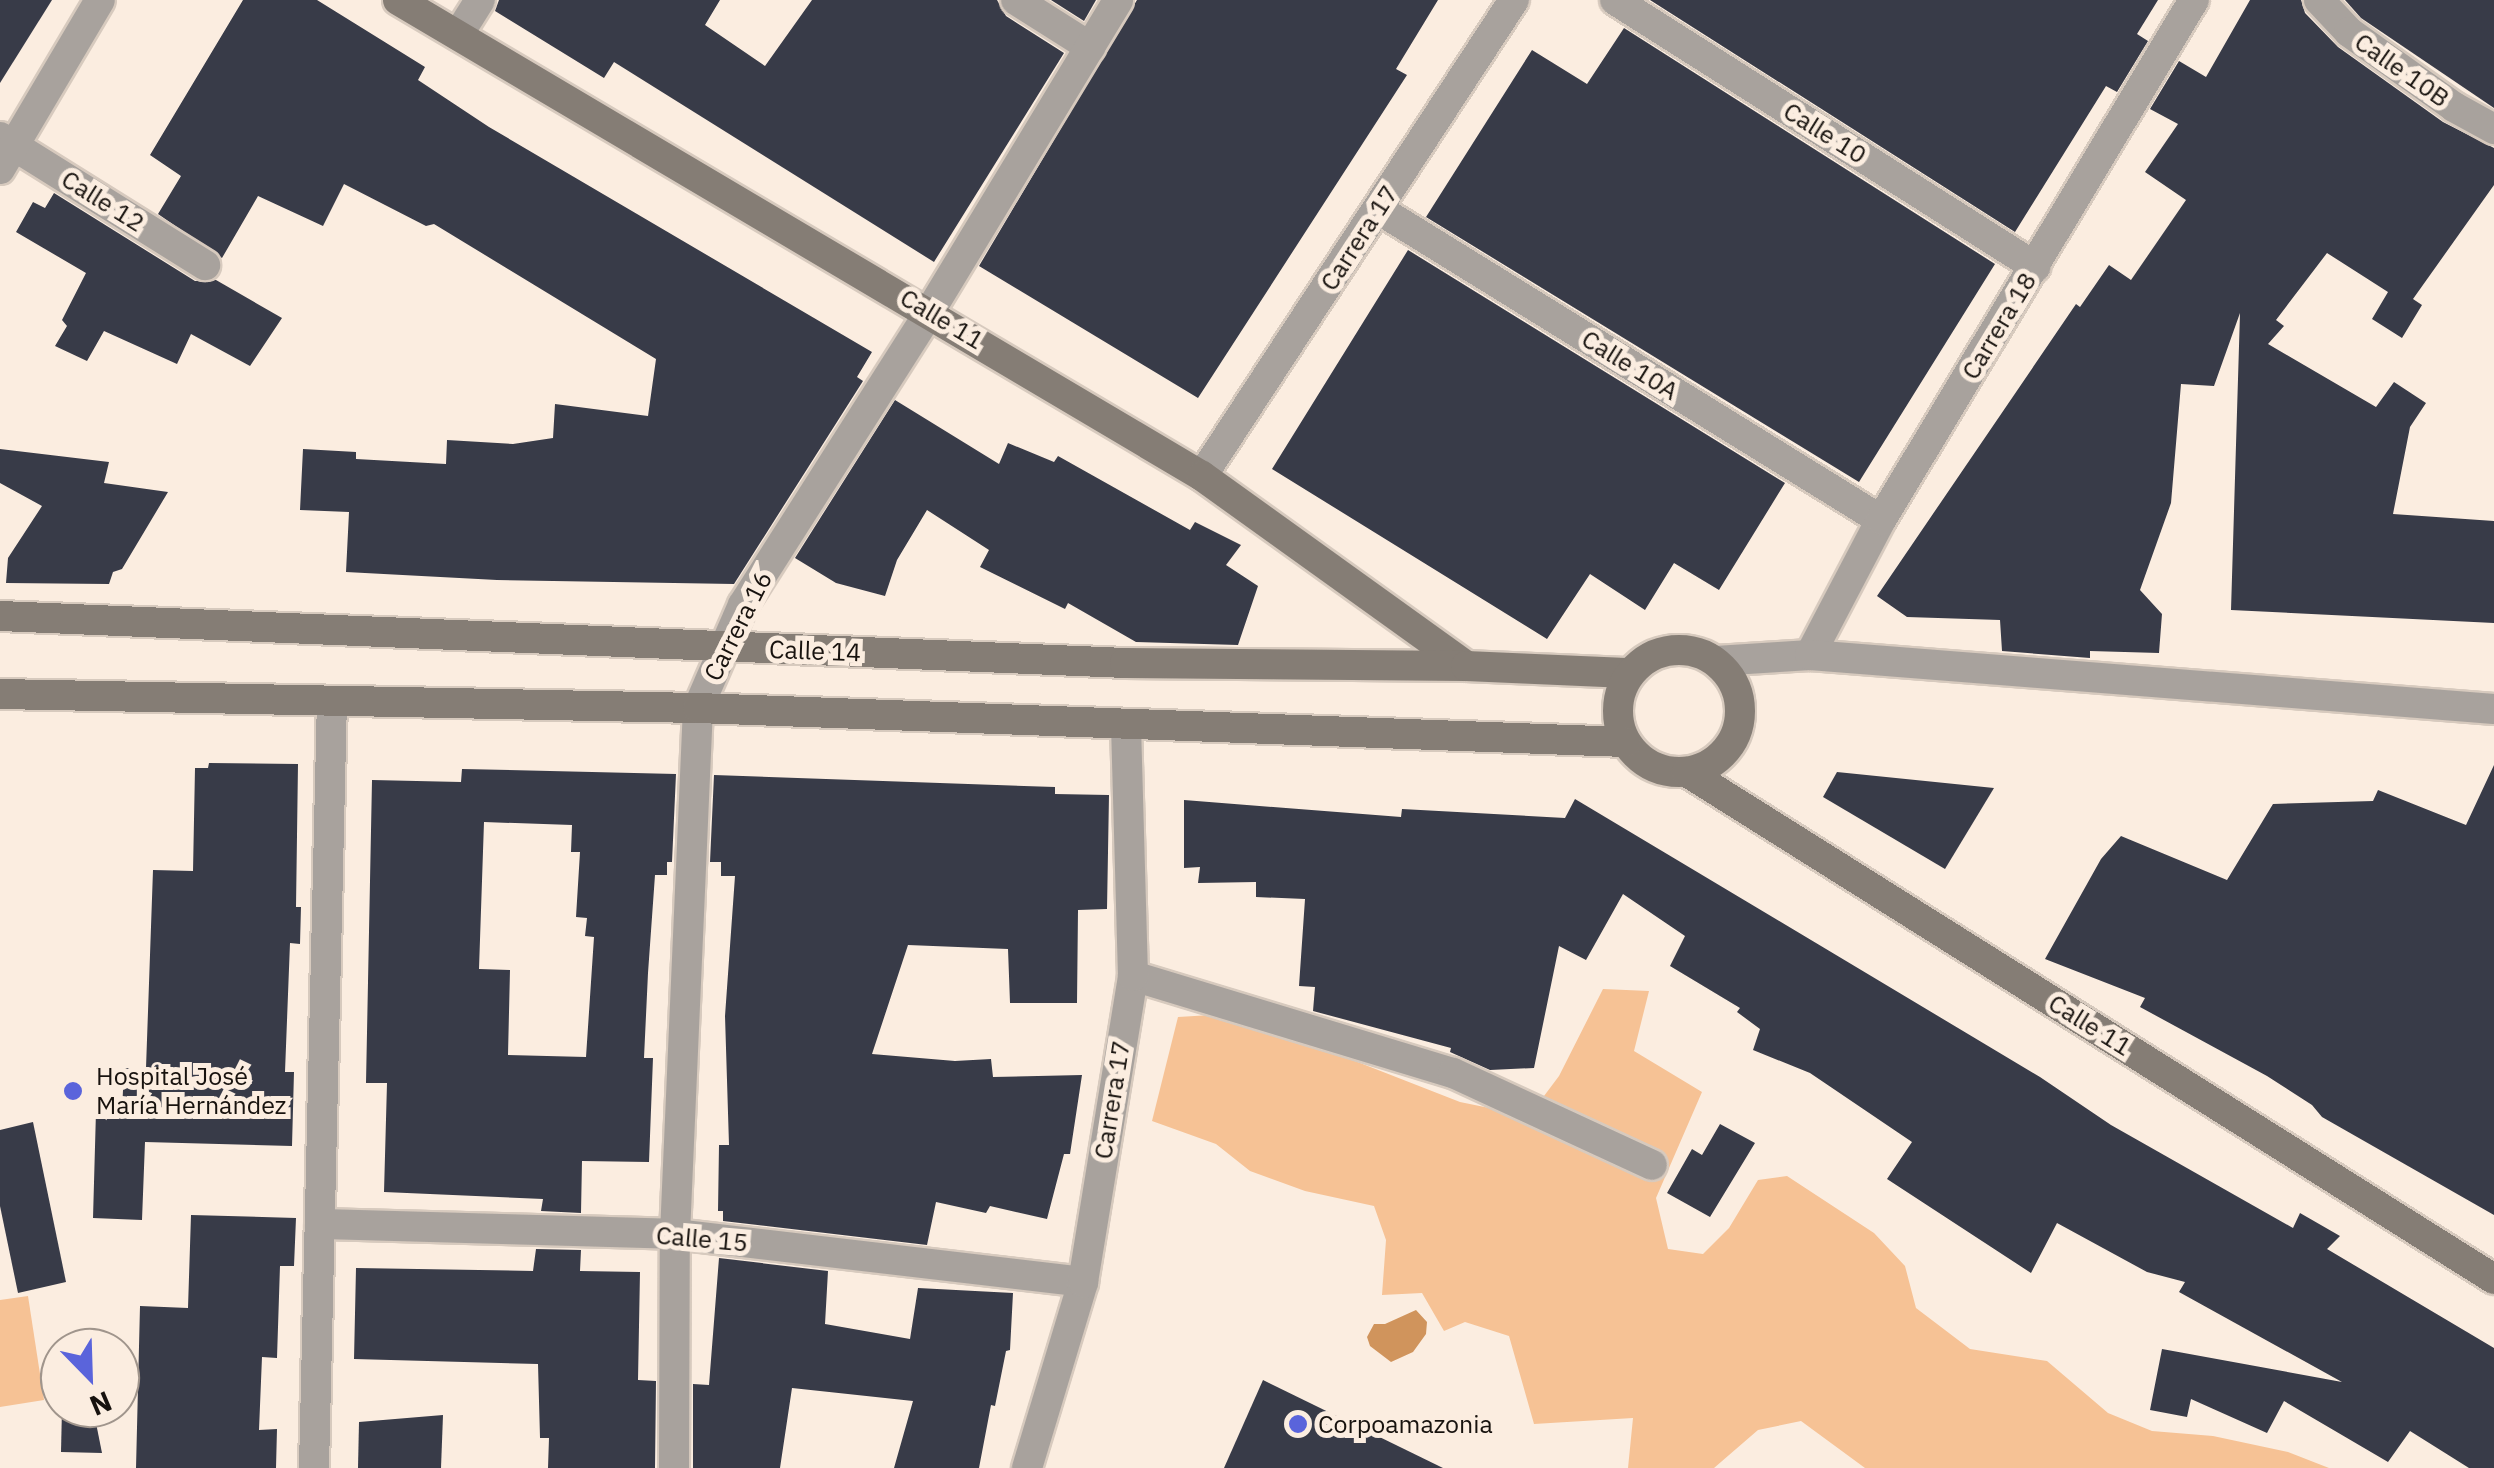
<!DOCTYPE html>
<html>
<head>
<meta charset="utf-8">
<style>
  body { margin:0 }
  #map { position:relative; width:2494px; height:1468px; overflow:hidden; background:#fbede0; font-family:"IBM Plex Sans",sans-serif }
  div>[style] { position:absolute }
  .green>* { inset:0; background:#f6c295 }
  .water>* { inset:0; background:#d0945c }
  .building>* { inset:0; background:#383b48 }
  .roads { filter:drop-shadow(2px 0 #d7cabe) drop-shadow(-2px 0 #d7cabe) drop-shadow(0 2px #d7cabe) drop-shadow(0 -2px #d7cabe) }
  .street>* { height:30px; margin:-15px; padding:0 15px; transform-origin:15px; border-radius:15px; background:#a8a29d }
  .secondary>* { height:30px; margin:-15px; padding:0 15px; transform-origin:15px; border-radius:15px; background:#857d75 }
  .secondary>.ring { margin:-15px; padding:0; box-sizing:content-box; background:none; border:30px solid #857d75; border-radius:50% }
  .dots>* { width:28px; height:28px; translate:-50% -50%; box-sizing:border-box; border:5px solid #fbede0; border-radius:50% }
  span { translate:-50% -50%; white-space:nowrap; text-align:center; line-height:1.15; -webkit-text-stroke:10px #fbede0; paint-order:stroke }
  .street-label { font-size:25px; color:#17120e }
  .poi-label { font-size:25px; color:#17120e }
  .left { translate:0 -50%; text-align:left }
  .north { position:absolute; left:40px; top:1328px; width:100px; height:100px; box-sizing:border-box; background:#fbede0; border:2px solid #a0958c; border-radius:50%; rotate:157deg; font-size:28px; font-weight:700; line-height:40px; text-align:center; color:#17120e }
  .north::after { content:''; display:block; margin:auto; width:35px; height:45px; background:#5a64db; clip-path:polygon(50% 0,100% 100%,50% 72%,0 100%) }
</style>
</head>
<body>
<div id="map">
  <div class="green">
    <i style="clip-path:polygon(1603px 989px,1649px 991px,1634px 1051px,1702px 1092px,1656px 1198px,1668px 1249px,1703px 1254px,1729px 1228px,1758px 1180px,1787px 1176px,1874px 1233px,1905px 1266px,1916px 1308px,1970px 1349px,2047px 1361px,2108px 1413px,2152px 1431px,2213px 1436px,2288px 1452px,2329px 1468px,1865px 1468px,1801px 1421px,1758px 1430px,1714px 1468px,1628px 1468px,1633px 1418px,1534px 1424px,1509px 1336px,1465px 1322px,1444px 1331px,1422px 1293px,1382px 1295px,1386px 1240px,1374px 1206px,1305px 1191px,1250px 1171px,1216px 1144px,1152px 1121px,1178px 1017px,1211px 1015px,1332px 1052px,1460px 1102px,1529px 1116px,1559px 1076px)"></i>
    <i style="clip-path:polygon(28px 1296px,44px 1400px,0 1407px,0 1300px)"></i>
  </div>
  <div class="water">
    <i style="clip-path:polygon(1416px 1310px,1427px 1322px,1426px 1334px,1413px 1352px,1391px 1362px,1370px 1346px,1367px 1337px,1374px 1324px,1385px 1324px)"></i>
  </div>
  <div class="building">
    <i style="clip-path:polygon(0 0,52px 0,0 83px)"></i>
    <i style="clip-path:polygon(243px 0,317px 0,425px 67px,418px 80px,489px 127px,872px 352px,857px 377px,863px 381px,734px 584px,497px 580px,346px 572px,349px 512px,300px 510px,303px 449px,356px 452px,356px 459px,446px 464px,447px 440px,513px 444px,553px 438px,555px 404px,648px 416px,656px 359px,434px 224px,426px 226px,344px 184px,323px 226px,258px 196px,222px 258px,158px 214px,181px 176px,150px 155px)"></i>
    <i style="clip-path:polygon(499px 0,720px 0,705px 25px,765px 66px,812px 0,997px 0,1006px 16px,1064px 53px,934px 262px,614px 62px,604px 78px,495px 11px)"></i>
    <i style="clip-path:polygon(1051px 0,1096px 0,1084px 21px)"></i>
    <i style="clip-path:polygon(1137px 0,1438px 0,1396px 69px,1407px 75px,1198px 398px,979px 266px)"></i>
    <i style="clip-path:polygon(1650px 0,2158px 0,2137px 34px,2148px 41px,2117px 92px,2106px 86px,2015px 232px)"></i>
    <i style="clip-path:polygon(2250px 0,2301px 0,2305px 13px,2338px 47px,2443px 122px,2494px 148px,2494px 185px,2413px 299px,2422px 305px,2402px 338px,2372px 319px,2388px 292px,2327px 253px,2276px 320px,2284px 326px,2268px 344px,2376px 407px,2394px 382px,2426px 403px,2410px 427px,2393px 514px,2494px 521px,2494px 623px,2231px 610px,2240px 313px,2214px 386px,2181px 384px,2171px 503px,2140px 590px,2162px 614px,2159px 653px,2090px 651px,2090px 658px,2002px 651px,2000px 620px,1907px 617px,1877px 596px,2076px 304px,2080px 307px,2109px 265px,2131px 280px,2186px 200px,2145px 172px,2178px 124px,2150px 109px,2179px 61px,2206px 77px)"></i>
    <i style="clip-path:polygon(2345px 0,2494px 0,2494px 108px,2361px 18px)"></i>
    <i style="clip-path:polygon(1624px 28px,1995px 264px,1859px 482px,1426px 217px,1532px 50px,1587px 84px)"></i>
    <i style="clip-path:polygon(54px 193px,195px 281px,216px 280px,282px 318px,250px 366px,191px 334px,177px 364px,104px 331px,87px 361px,55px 346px,67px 326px,62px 320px,86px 273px,16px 232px,33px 202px,45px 208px)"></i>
    <i style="clip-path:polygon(1408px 250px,1785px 483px,1719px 590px,1674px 563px,1645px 610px,1590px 574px,1547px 639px,1272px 469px)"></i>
    <i style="clip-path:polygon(895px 400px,999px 464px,1008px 443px,1054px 462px,1058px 456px,1190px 530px,1195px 522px,1241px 545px,1226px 565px,1258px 586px,1238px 645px,1136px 642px,1068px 603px,1065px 609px,980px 567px,989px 550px,927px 510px,897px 560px,885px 596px,836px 583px,795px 558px)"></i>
    <i style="clip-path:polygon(0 449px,109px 462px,104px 483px,168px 492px,122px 569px,113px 572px,109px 584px,6px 583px,8px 558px,42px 506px,0 483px)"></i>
    <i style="clip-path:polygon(209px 763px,298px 764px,296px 907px,301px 907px,300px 944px,290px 943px,285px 1072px,294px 1072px,292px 1146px,145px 1142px,142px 1220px,93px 1218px,96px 1111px,122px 1112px,124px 1068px,146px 1068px,153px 870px,193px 871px,195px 768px,208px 768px)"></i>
    <i style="clip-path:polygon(2494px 765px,2494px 1215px,2322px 1117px,2312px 1105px,2267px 1076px,2140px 1007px,2145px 998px,2045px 959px,2101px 859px,2121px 836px,2227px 880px,2273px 804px,2373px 801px,2378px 790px,2466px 825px)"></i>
    <i style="clip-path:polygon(evenodd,462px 769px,676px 774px,672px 862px,667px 862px,667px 875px,655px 875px,648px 973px,644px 1058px,653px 1058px,649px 1162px,582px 1161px,581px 1213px,541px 1211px,543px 1199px,384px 1192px,387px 1083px,366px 1083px,372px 780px,461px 782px,462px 769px,484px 822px,572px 825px,571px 852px,580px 852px,576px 917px,587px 918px,585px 936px,594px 937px,586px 1057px,508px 1055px,510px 970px,479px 969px,484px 822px)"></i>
    <i style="clip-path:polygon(1837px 772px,1994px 788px,1945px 869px,1823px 797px)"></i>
    <i style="clip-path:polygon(714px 775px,1055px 787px,1055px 794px,1109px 795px,1107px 909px,1078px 910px,1077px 1003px,1010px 1003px,1008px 949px,908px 945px,872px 1054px,955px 1061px,991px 1059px,993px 1077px,1082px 1075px,1070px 1154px,1064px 1154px,1047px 1219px,990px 1206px,986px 1213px,936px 1202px,927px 1245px,723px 1221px,723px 1211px,718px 1211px,719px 1145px,729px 1145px,725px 1016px,735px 876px,721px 876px,721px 862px,710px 862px)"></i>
    <i style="clip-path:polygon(1575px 799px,2040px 1077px,2111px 1125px,2293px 1228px,2300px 1213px,2340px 1236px,2327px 1249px,2494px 1348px,2494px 1468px,2469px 1468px,2410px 1431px,2388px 1462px,2284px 1401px,2267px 1433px,2191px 1399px,2187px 1417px,2150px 1410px,2162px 1349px,2342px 1382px,2179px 1292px,2185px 1282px,2147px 1272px,2057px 1223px,2031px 1273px,1887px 1179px,1912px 1142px,1810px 1073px,1753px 1050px,1760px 1029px,1737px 1012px,1740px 1008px,1670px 966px,1685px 936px,1623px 894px,1586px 960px,1559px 946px,1534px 1068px,1490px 1070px,1450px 1052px,1451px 1048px,1313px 1011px,1315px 987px,1299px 986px,1305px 899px,1256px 897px,1256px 882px,1198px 883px,1200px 867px,1184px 868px,1184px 800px,1401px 817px,1402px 809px,1565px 818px)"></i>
    <i style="clip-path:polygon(33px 1122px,66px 1282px,18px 1293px,0 1206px,0 1130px)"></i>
    <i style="clip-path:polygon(1720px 1124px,1755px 1143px,1710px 1217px,1667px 1193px,1692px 1149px,1702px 1155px)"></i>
    <i style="clip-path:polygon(191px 1215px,296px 1218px,294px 1266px,280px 1266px,277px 1358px,262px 1357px,259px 1430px,277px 1429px,276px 1468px,136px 1468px,140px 1306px,188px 1308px)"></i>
    <i style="clip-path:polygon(536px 1249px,581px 1250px,580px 1271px,640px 1272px,638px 1380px,656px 1381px,655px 1468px,548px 1468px,549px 1438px,540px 1438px,538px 1364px,354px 1359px,356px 1268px,533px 1271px)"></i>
    <i style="clip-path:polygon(719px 1258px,828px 1271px,825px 1324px,910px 1339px,918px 1288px,1013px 1293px,1010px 1350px,1006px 1351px,995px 1406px,991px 1405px,979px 1468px,894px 1468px,913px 1401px,792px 1388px,780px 1468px,693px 1468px,693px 1384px,709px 1385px)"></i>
    <i style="clip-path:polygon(1263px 1380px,1443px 1468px,1224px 1468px)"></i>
    <i style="clip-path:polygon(62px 1408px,93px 1408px,102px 1453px,61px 1452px)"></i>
    <i style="clip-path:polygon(443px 1415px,441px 1468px,358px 1468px,359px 1422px)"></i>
  </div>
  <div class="roads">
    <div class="street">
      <i style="left:1016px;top:0;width:88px;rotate:32.4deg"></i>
      <i style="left:1615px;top:0;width:498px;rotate:32.4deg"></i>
      <i style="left:2319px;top:0;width:44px;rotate:46.8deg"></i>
      <i style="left:2349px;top:32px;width:129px;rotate:35.5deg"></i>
      <i style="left:2454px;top:107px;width:46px;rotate:28.8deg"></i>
      <i style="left:458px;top:35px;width:41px;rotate:-57.8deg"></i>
      <i style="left:0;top:137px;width:242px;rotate:32deg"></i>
      <i style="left:0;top:169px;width:196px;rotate:-59.4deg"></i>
      <i style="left:1378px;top:209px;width:591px;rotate:31.73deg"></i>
      <i style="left:1202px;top:476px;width:569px;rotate:-56.76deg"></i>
      <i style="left:1810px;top:655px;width:153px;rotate:-62.3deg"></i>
      <i style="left:1881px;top:520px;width:607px;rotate:-58.96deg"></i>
      <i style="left:1716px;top:661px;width:94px;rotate:-3.7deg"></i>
      <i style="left:1810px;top:655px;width:686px;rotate:4.51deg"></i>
      <i style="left:1133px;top:976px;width:334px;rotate:16.9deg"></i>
      <i style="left:1453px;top:1073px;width:219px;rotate:24.8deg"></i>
      <i style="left:320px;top:1224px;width:355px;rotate:1.6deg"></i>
      <i style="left:675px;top:1234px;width:411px;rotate:6.7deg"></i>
      <i style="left:314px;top:1468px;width:767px;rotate:-88.66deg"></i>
      <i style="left:674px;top:1468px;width:234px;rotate:-89.8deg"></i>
      <i style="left:675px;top:1234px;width:527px;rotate:-87.5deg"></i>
      <i style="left:698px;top:708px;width:112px;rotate:-66.4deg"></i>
      <i style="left:743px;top:605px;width:348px;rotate:-57.5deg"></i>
      <i style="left:930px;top:311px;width:363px;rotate:-58.8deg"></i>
      <i style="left:1027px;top:1468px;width:194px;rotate:-73.2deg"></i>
      <i style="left:1083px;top:1282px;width:310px;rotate:-80.7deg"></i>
      <i style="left:1133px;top:976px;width:252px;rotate:-91.6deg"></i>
    </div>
    <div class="secondary">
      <i style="left:398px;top:0;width:934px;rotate:30.63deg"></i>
      <i style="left:1202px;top:476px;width:325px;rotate:35.7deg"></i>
      <i style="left:0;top:616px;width:1126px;rotate:2.39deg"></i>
      <i style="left:1125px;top:663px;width:341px;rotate:0.5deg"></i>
      <i style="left:1466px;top:666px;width:163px;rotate:2.5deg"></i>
      <i class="ring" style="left:1618px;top:650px;width:92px;height:92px"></i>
      <i style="left:0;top:694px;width:698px;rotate:1.15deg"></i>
      <i style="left:698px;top:708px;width:928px;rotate:2.1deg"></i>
      <i style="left:1687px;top:772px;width:953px;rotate:32.14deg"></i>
    </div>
  </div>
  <div class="dots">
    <i style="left:73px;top:1091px;background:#5a64db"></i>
    <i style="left:1298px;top:1424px;background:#5a64db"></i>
  </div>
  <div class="street-label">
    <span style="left:2402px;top:70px;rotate:35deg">Calle 10B</span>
    <span style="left:1825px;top:133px;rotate:32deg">Calle 10</span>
    <span style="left:103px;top:201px;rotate:32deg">Calle 12</span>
    <span style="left:1359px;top:238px;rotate:-57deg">Carrera 17</span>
    <span style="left:942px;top:319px;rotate:31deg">Calle 11</span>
    <span style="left:1999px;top:326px;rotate:-59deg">Carrera 18</span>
    <span style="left:1630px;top:365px;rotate:32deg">Calle 10A</span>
    <span style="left:738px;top:626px;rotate:-63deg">Carrera 16</span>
    <span style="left:815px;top:651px;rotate:2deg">Calle 14</span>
    <span style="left:2090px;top:1025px;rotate:32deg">Calle 11</span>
    <span style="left:1112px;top:1100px;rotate:-81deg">Carrera 17</span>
    <span style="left:702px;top:1239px;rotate:5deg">Calle 15</span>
  </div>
  <div class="poi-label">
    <span class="left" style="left:96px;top:1091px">Hospital José<br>María Hernández</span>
    <span class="left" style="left:1318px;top:1424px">Corpoamazonia</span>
  </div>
  <div class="north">N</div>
</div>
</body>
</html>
